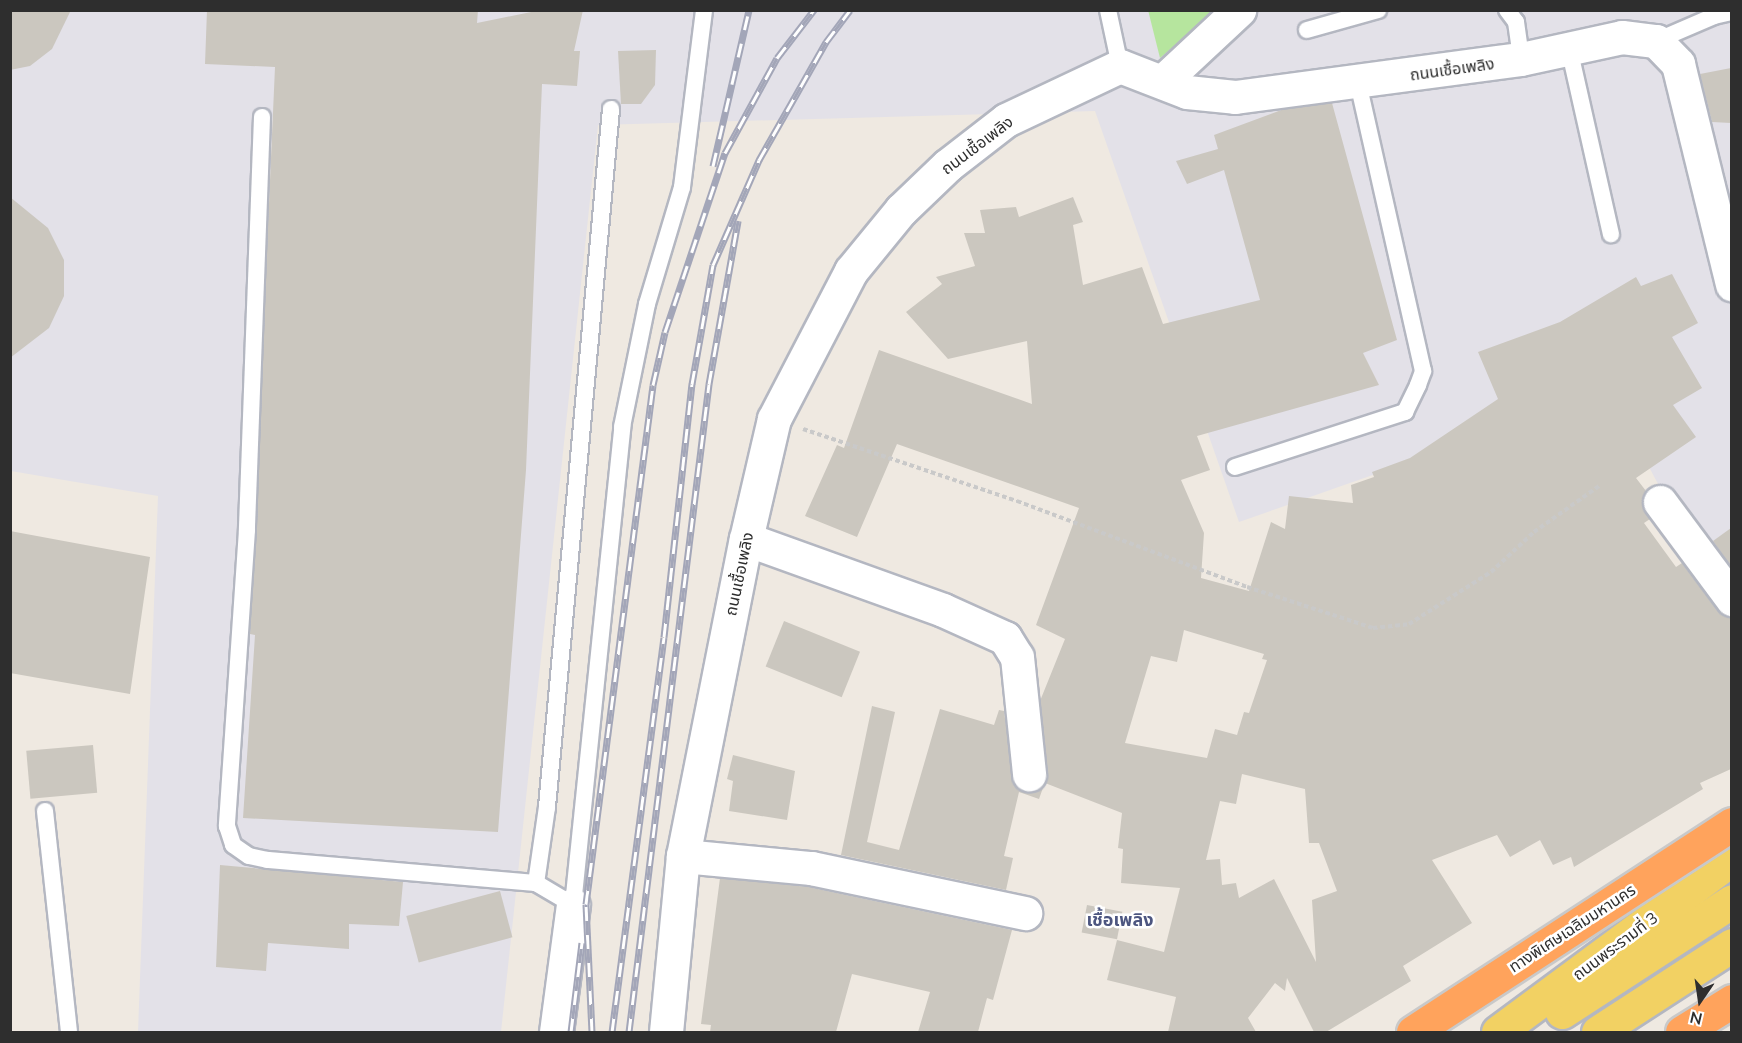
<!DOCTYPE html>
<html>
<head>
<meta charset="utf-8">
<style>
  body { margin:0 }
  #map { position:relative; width:1742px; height:1043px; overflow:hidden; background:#efe9e1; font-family:Mulish,"Noto Sans Thai",sans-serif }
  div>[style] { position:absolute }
  .industrial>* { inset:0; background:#e3e1e8 }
  .green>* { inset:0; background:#b6e59e }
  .building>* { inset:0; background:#cbc7bf; transform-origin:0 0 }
  .path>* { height:4px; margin-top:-2px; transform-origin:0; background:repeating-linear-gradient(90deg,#c9c9c9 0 4.5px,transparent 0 7.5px) }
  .roads { filter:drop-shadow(2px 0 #b4b7c1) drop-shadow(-2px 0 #b4b7c1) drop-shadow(0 2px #b4b7c1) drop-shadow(0 -2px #b4b7c1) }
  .service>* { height:16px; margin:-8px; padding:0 8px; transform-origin:8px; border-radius:8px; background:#fff }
  .minor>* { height:33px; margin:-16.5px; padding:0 16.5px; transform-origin:16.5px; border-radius:16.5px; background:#fff }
  .tertiary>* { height:33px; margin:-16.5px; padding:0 16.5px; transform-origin:16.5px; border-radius:16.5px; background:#fff }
  .primary>* { height:33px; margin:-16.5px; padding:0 16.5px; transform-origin:16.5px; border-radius:16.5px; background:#f2d163 }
  .rail>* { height:7px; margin-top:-3.5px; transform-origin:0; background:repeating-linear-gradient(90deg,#fff 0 14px,#a3a6b8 0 28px); box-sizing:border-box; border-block:2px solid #a3a6b8 }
  .bridges { filter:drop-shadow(2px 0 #c9c9c9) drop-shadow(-2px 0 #c9c9c9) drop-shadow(0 2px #c9c9c9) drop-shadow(0 -2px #c9c9c9) }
  .motorway-bridge>* { height:33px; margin:-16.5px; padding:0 16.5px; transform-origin:16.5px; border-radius:16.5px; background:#ffa35c }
  span { translate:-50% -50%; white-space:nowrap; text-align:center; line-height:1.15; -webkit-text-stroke:5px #fff; paint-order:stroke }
  .street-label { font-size:16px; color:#2e2e2e }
  .neighbourhood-label { font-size:18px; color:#4d5680; font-weight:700 }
  .frame { position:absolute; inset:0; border:12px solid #2e2e2e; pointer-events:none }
  .north { position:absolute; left:1670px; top:971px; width:60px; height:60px; -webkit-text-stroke:4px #fff; paint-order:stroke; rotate:193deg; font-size:16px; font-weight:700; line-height:24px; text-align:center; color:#2e2e2e }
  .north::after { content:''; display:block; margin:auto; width:21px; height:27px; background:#2e2e2e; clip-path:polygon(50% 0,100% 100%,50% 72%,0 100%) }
</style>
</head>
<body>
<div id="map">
  <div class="industrial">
    <i style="clip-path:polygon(10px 11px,1731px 11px,1731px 593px,1657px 482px,1582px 341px,1421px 458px,1239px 522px,1095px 111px,598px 125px,501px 1032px,138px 1032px,158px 496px,11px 471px)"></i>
  </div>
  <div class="green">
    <i style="clip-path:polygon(1148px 10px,1216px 11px,1160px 58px)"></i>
  </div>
  <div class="building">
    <i style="clip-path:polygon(10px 10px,71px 10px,52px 49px,30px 66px,10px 70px)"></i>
    <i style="clip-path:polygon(207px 10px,478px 10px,477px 23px,541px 10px,583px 10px,574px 51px,580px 51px,577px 86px,542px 84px,526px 470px,498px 832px,243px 818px,255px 635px,250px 634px,275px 67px,205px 64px)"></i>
    <i style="clip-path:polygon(656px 50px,655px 85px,641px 104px,621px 104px,618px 51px)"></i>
    <i style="clip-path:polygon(1731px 68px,1731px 123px,1712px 122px,1700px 74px)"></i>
    <i style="clip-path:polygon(evenodd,1332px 103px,1397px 340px,1363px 353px,1379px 385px,1197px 436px,1210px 470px,1181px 480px,1204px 533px,1201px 578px,1249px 591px,1271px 522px,1285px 529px,1289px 496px,1353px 503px,1351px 485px,1374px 477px,1372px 472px,1410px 458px,1498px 399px,1478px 352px,1560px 322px,1636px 277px,1641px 286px,1672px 274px,1698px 323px,1672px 337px,1702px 388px,1673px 405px,1696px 437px,1636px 478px,1646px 491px,1642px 505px,1650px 519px,1644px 523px,1676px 567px,1682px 563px,1717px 610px,1731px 617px,1731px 769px,1700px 783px,1703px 789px,1574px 867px,1571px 857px,1553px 865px,1540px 840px,1510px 857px,1497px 835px,1432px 860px,1472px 923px,1403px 966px,1411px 981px,1326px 1032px,1314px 1032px,1287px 978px,1285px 991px,1275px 983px,1248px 1018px,1256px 1032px,1168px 1032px,1176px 997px,1107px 980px,1117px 940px,1164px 952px,1180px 888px,1121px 883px,1123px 849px,1118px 848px,1122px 813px,1045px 783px,1048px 772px,1040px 701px,1065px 639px,1036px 625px,1079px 508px,897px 444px,857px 537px,805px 516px,837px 445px,844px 448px,879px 350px,1032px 404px,1027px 341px,948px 359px,906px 312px,942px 284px,936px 277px,975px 266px,964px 233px,985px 233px,980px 210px,1016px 207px,1019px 217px,1073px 197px,1083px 222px,1073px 225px,1083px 285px,1142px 267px,1163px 324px,1260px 300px,1224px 170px,1187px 184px,1176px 161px,1218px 149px,1214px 135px,1284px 109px,1332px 103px,1184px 630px,1264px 654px,1262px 659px,1267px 660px,1249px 713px,1244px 712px,1237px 735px,1215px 729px,1207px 758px,1125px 743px,1151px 656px,1177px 662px,1184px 630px,1332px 103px,1242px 774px,1305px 789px,1309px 843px,1319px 843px,1337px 891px,1312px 900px,1316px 962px,1274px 879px,1239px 898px,1236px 883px,1222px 885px,1220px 859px,1206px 860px,1220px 801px,1236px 804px,1242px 774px)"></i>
    <i style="clip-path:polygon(10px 197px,48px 228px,64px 260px,64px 296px,49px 328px,10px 358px)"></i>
    <i style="clip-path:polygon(1731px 528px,1731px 567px,1713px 541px)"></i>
    <i style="clip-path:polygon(10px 531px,150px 557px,130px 694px,10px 673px)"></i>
    <i style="left:784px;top:621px;width:82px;height:49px;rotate:22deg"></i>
    <i style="clip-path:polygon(872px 706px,895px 712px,867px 842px,899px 850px,940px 709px,994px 725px,999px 710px,1004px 711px,1014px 784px,1030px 793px,1044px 785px,1039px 799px,1019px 792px,1004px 856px,1013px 858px,1006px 890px,841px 855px)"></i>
    <i style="left:93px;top:745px;width:48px;height:67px;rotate:85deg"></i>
    <i style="clip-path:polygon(733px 755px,795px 771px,787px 820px,729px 811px,733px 781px,727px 779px)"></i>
    <i style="clip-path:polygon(220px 865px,403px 882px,399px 926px,349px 924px,349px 949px,268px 943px,266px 971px,216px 967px)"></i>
    <i style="clip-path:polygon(720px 878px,808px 887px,1012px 930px,993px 1000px,987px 998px,978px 1032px,918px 1032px,930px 992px,852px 974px,836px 1032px,710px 1032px,711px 1025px,701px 1024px)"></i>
    <i style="left:500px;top:891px;width:48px;height:97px;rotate:75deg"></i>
    <i style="left:1087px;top:905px;width:36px;height:28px;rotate:11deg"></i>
  </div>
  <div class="path">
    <i style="left:803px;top:429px;width:226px;rotate:18.6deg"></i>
    <i style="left:1017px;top:501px;width:246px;rotate:20.5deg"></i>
    <i style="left:1247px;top:587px;width:133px;rotate:18deg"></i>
    <i style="left:1373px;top:628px;width:36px;rotate:-6deg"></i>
    <i style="left:1409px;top:624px;width:97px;rotate:-32.4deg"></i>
    <i style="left:1491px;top:572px;width:59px;rotate:-42.9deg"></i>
    <i style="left:1534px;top:532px;width:80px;rotate:-35.3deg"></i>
  </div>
  <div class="roads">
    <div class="service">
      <i style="left:1108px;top:10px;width:57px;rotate:77.9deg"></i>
      <i style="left:1507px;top:10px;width:15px;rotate:53deg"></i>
      <i style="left:1516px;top:22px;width:37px;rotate:82deg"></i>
      <i style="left:1307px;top:30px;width:74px;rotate:-15.7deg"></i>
      <i style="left:1656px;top:41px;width:63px;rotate:-23.3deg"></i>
      <i style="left:1714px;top:16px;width:18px;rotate:-13deg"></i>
      <i style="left:1569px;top:48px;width:191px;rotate:77.3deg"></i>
      <i style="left:611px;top:109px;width:701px;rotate:95.24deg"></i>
      <i style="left:547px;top:807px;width:77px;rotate:98.2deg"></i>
      <i style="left:536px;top:883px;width:43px;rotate:30.7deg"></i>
      <i style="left:573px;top:905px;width:481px;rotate:-84.1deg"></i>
      <i style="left:622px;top:427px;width:126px;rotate:-78.5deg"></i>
      <i style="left:647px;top:304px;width:122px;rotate:-73.3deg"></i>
      <i style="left:682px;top:187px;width:178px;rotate:-82.9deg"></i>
      <i style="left:262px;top:117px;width:413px;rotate:92.1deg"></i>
      <i style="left:247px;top:530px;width:297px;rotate:93.9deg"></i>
      <i style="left:227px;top:826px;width:20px;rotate:72deg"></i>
      <i style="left:233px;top:845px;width:19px;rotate:35deg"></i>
      <i style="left:249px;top:856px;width:19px;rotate:12deg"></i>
      <i style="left:268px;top:860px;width:269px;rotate:4.9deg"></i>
      <i style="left:1235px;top:467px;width:179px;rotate:-17.9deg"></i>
      <i style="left:1405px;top:412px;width:30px;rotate:-64deg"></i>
      <i style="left:1418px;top:385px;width:15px;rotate:-70deg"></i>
      <i style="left:1423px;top:371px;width:296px;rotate:-102.7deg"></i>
      <i style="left:45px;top:811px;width:222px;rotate:83.8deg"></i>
    </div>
    <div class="minor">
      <i style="left:1164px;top:80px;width:103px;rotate:-43deg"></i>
      <i style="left:1660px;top:502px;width:121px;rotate:53.4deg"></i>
      <i style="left:746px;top:539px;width:209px;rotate:19.8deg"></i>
      <i style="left:943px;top:610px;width:68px;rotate:24.3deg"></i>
      <i style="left:1005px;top:638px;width:22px;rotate:58deg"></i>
      <i style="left:1017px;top:657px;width:118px;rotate:84.1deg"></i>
      <i style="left:683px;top:856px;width:129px;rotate:5.4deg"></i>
      <i style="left:811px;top:868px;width:219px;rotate:11.9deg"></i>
      <i style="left:556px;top:1032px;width:128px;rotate:-82.4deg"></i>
    </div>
    <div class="tertiary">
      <i style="left:666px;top:1032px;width:177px;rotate:-84.5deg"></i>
      <i style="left:683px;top:856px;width:323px;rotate:-78.8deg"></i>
      <i style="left:746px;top:539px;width:123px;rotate:-76.9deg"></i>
      <i style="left:774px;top:419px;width:167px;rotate:-62.5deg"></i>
      <i style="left:851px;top:271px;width:79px;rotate:-50.7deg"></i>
      <i style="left:901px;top:210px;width:65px;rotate:-43.8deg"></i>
      <i style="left:948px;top:165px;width:73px;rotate:-37.8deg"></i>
      <i style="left:1006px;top:120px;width:126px;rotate:-25.3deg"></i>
      <i style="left:1120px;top:66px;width:72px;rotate:21.2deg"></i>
      <i style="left:1187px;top:92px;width:48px;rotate:5.9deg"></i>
      <i style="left:1235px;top:97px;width:289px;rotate:-7.6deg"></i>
      <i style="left:1521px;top:59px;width:103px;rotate:-12.3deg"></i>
      <i style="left:1622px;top:37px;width:34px;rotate:7deg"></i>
      <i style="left:1656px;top:41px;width:32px;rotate:46deg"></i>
      <i style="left:1678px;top:64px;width:227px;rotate:76.2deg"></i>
    </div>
    <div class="primary">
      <i style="left:1682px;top:873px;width:57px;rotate:-29.2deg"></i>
      <i style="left:1562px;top:1012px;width:203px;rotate:-33.1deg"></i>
      <i style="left:1498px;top:1032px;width:274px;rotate:-36.5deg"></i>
      <i style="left:1598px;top:1032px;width:160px;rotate:-33deg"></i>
    </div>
  </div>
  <div class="rail">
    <i style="left:713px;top:166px;width:160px;rotate:-77deg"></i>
    <i style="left:571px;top:1032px;width:90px;rotate:-83deg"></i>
    <i style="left:592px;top:1032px;width:128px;rotate:-92.7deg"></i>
    <i style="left:586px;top:904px;width:523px;rotate:-82.64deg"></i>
    <i style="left:653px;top:385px;width:54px;rotate:-77.2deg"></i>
    <i style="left:665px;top:332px;width:189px;rotate:-71.5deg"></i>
    <i style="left:725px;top:153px;width:108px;rotate:-61.3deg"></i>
    <i style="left:777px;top:58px;width:61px;rotate:-52.4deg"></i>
    <i style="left:612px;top:1032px;width:398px;rotate:-82.5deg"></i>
    <i style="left:664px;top:637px;width:255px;rotate:-83.7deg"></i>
    <i style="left:692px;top:384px;width:121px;rotate:-80deg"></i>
    <i style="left:713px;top:265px;width:115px;rotate:-66.3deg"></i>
    <i style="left:759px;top:160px;width:136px;rotate:-60.4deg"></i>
    <i style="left:826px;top:42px;width:40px;rotate:-53deg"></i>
    <i style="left:629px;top:1032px;width:653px;rotate:-82.96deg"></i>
    <i style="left:709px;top:384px;width:166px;rotate:-79.9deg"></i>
  </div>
  <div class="bridges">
    <div class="motorway-bridge">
      <i style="left:1413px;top:1032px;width:381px;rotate:-33.1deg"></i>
      <i style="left:1682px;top:1032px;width:59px;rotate:-31.8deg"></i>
    </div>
  </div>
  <div class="street-label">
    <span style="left:1452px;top:69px;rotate:-8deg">ถนนเชื้อเพลิง</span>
    <span style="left:977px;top:145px;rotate:-37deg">ถนนเชื้อเพลิง</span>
    <span style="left:739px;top:574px;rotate:-78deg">ถนนเชื้อเพลิง</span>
    <span style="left:1572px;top:928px;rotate:-33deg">ทางพิเศษเฉลิมมหานคร</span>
    <span style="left:1615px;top:946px;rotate:-37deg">ถนนพระรามที่ 3</span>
  </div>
  <div class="neighbourhood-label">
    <span style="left:1120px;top:920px">เชื้อเพลิง</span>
  </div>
  <div class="frame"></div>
  <div class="north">N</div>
</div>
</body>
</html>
